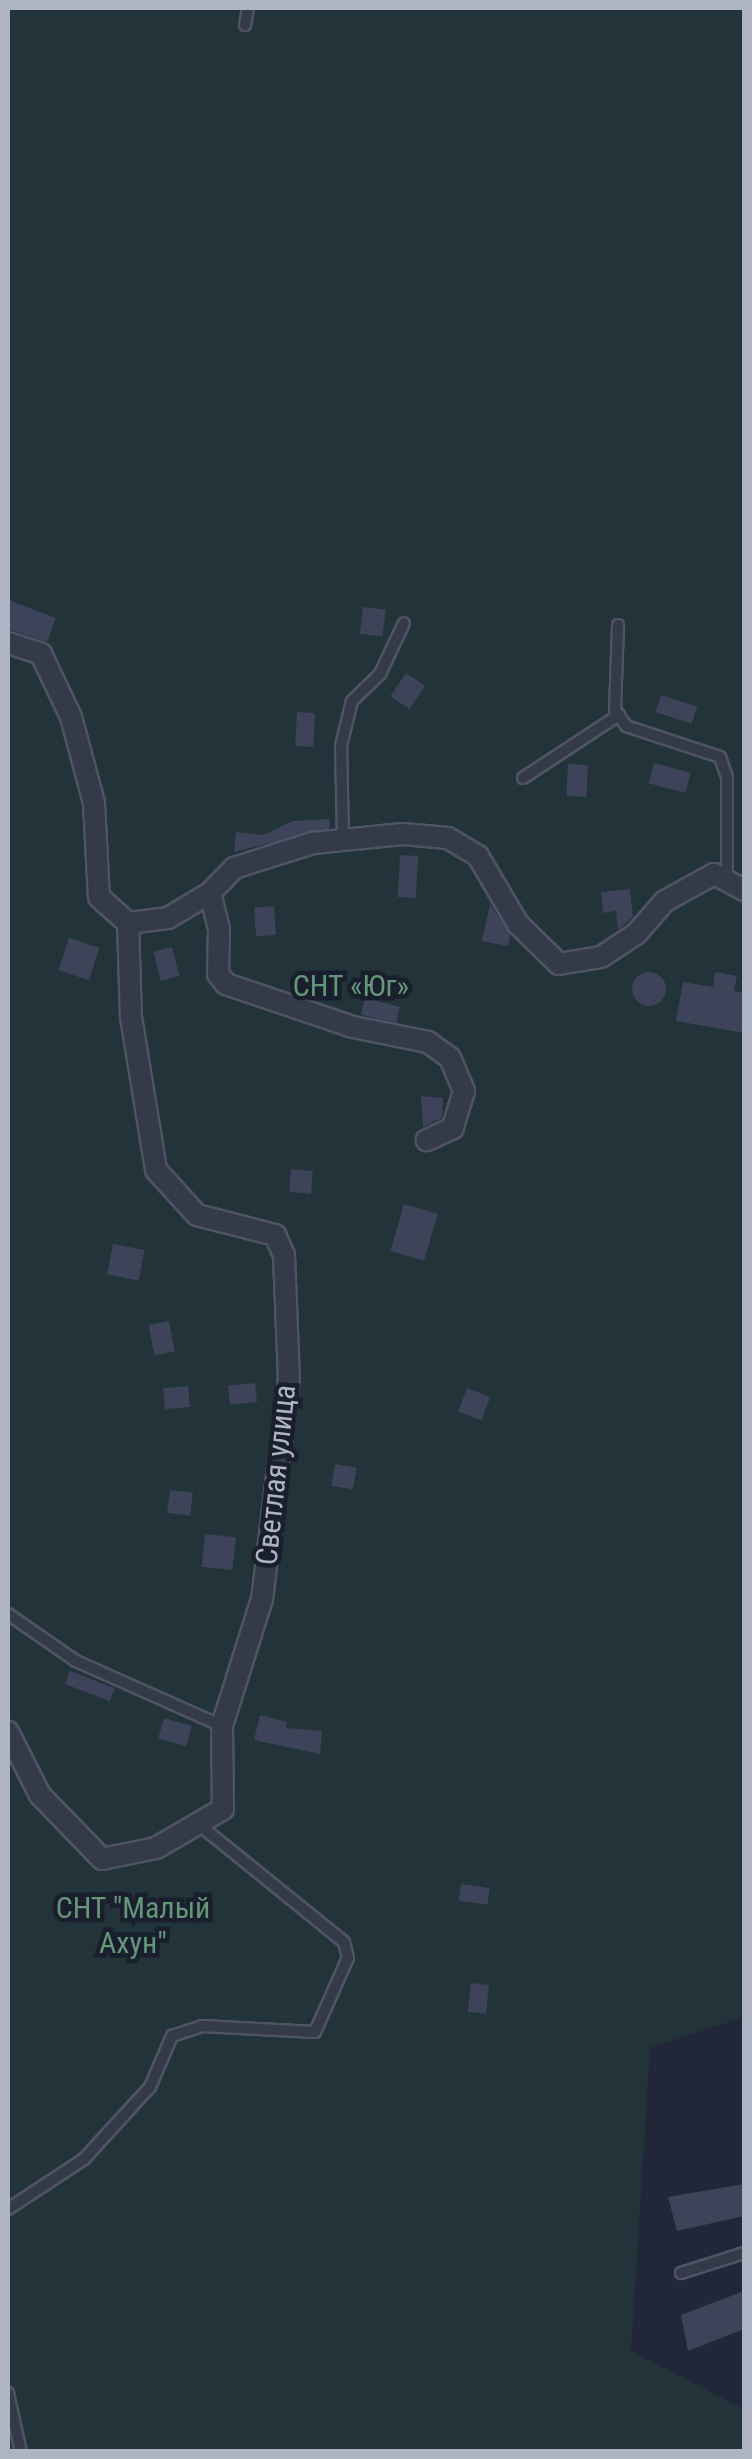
<!DOCTYPE html>
<html>
<head>
<meta charset="utf-8">
<style>
  body { margin:0 }
  #map { position:relative; width:752px; height:2459px; overflow:hidden; background:#212739; font-family:"Roboto Condensed",sans-serif }
  div>[style] { position:absolute }
  .green>* { inset:0; background:#23333a }
  .building>* { inset:0; background:#3d4459; transform-origin:0 0 }
  .round { border-radius:50% }
  .roads { filter:drop-shadow(2px 0 #4f5464) drop-shadow(-2px 0 #4f5464) drop-shadow(0 2px #4f5464) drop-shadow(0 -2px #4f5464) }
  .lane>* { height:10px; margin:-5px; padding:0 5px; transform-origin:5px; border-radius:5px; background:#343a49 }
  .street>* { height:20px; margin:-10px; padding:0 10px; transform-origin:10px; border-radius:10px; background:#343a49 }
  span { translate:-50% -50%; white-space:nowrap; text-align:center; line-height:1.15; -webkit-text-stroke:9px #1a1f2e; paint-order:stroke }
  .park-label { font-size:30px; color:#669679 }
  .street-label { font-size:30px; color:#afb4c5 }
  .frame { position:absolute; inset:0; border:10px solid #afb4c5; pointer-events:none }
</style>
</head>
<body>
<div id="map">
  <div class="green">
    <i style="clip-path:polygon(8px 8px,744px 8px,744px 2017px,650px 2048px,631px 2351px,744px 2409px,744px 2451px,8px 2452px)"></i>
  </div>
  <div class="building">
    <i style="clip-path:polygon(8px 600px,56px 618px,47px 642px,8px 629px)"></i>
    <i style="left:363px;top:607px;width:23px;height:27px;rotate:7deg"></i>
    <i style="left:406px;top:673px;width:23px;height:28px;rotate:34deg"></i>
    <i style="left:661px;top:695px;width:38px;height:18px;rotate:18deg"></i>
    <i style="left:297px;top:712px;width:18px;height:34px;rotate:3deg"></i>
    <i style="left:654px;top:763px;width:38px;height:21px;rotate:15deg"></i>
    <i style="left:568px;top:764px;width:20px;height:32px;rotate:3deg"></i>
    <i style="clip-path:polygon(329px 819px,330px 828px,234px 852px,236px 832px,263px 835px,293px 821px)"></i>
    <i style="left:400px;top:855px;width:18px;height:42px;rotate:3deg"></i>
    <i style="clip-path:polygon(630px 889px,633px 917px,618px 930px,616px 911px,603px 913px,601px 892px)"></i>
    <i style="clip-path:polygon(490px 904px,510px 935px,508px 946px,482px 941px)"></i>
    <i style="left:274px;top:906px;width:29px;height:20px;rotate:86deg"></i>
    <i style="left:69px;top:938px;width:32px;height:34px;rotate:18deg"></i>
    <i style="left:172px;top:947px;width:30px;height:19px;rotate:76deg"></i>
    <i class="round" style="left:632px;top:972px;width:34px;height:34px"></i>
    <i style="clip-path:polygon(715px 972px,737px 976px,734px 991px,744px 993px,744px 1033px,676px 1021px,683px 982px,713px 987px)"></i>
    <i style="left:365px;top:998px;width:36px;height:17px;rotate:14deg"></i>
    <i style="clip-path:polygon(421px 1096px,443px 1098px,442px 1118px,423px 1127px)"></i>
    <i style="left:291px;top:1169px;width:22px;height:23px;rotate:5deg"></i>
    <i style="left:404px;top:1204px;width:35px;height:49px;rotate:16deg"></i>
    <i style="left:113px;top:1244px;width:32px;height:31px;rotate:11deg"></i>
    <i style="left:169px;top:1321px;width:31px;height:21px;rotate:79deg"></i>
    <i style="left:255px;top:1383px;width:19px;height:27px;rotate:84deg"></i>
    <i style="left:188px;top:1386px;width:21px;height:25px;rotate:85deg"></i>
    <i style="left:467px;top:1388px;width:25px;height:25px;rotate:21deg"></i>
    <i style="left:335px;top:1464px;width:22px;height:22px;rotate:10deg"></i>
    <i style="left:170px;top:1490px;width:23px;height:23px;rotate:7deg"></i>
    <i style="left:205px;top:1534px;width:31px;height:33px;rotate:6deg"></i>
    <i style="left:70px;top:1671px;width:48px;height:14px;rotate:21deg"></i>
    <i style="clip-path:polygon(260px 1715px,287px 1722px,286px 1728px,322px 1731px,320px 1754px,254px 1740px)"></i>
    <i style="left:164px;top:1718px;width:29px;height:21px;rotate:16deg"></i>
    <i style="left:461px;top:1884px;width:29px;height:17px;rotate:8deg"></i>
    <i style="left:471px;top:1983px;width:18px;height:29px;rotate:6deg"></i>
    <i style="clip-path:polygon(744px 2184px,744px 2216px,677px 2231px,668px 2197px)"></i>
    <i style="clip-path:polygon(744px 2291px,744px 2329px,688px 2351px,681px 2315px)"></i>
  </div>
  <div class="roads">
    <div class="lane">
      <i style="left:245px;top:25px;width:17px;rotate:-80deg"></i>
      <i style="left:618px;top:625px;width:85px;rotate:92deg"></i>
      <i style="left:615px;top:710px;width:19px;rotate:55deg"></i>
      <i style="left:626px;top:726px;width:99px;rotate:18.3deg"></i>
      <i style="left:720px;top:757px;width:21px;rotate:71deg"></i>
      <i style="left:727px;top:777px;width:101px;rotate:90deg"></i>
      <i style="left:523px;top:778px;width:115px;rotate:-33.3deg"></i>
      <i style="left:343px;top:839px;width:93px;rotate:-91.2deg"></i>
      <i style="left:341px;top:746px;width:46px;rotate:-76.3deg"></i>
      <i style="left:352px;top:701px;width:39px;rotate:-44deg"></i>
      <i style="left:380px;top:674px;width:56px;rotate:-64.8deg"></i>
      <i style="left:8px;top:1614px;width:83px;rotate:34.7deg"></i>
      <i style="left:76px;top:1661px;width:160px;rotate:24deg"></i>
      <i style="left:8px;top:2209px;width:91px;rotate:-33.3deg"></i>
      <i style="left:84px;top:2159px;width:98px;rotate:-47.5deg"></i>
      <i style="left:150px;top:2087px;width:56px;rotate:-66.7deg"></i>
      <i style="left:172px;top:2036px;width:32px;rotate:-18deg"></i>
      <i style="left:202px;top:2026px;width:113px;rotate:3deg"></i>
      <i style="left:315px;top:2032px;width:81px;rotate:-66deg"></i>
      <i style="left:348px;top:1958px;width:16px;rotate:-104deg"></i>
      <i style="left:344px;top:1942px;width:183px;rotate:-141deg"></i>
      <i style="left:681px;top:2273px;width:66px;rotate:-17.6deg"></i>
      <i style="left:8px;top:2393px;width:60px;rotate:77.6deg"></i>
    </div>
    <div class="street">
      <i style="left:8px;top:643px;width:35px;rotate:18deg"></i>
      <i style="left:41px;top:654px;width:70px;rotate:64.5deg"></i>
      <i style="left:71px;top:717px;width:89px;rotate:75deg"></i>
      <i style="left:94px;top:803px;width:94px;rotate:87deg"></i>
      <i style="left:99px;top:897px;width:39px;rotate:42deg"></i>
      <i style="left:128px;top:923px;width:94px;rotate:88.2deg"></i>
      <i style="left:131px;top:1017px;width:155px;rotate:80.7deg"></i>
      <i style="left:156px;top:1170px;width:61px;rotate:47.7deg"></i>
      <i style="left:197px;top:1215px;width:81px;rotate:14.4deg"></i>
      <i style="left:275px;top:1235px;width:22px;rotate:66deg"></i>
      <i style="left:284px;top:1255px;width:122px;rotate:87.7deg"></i>
      <i style="left:289px;top:1377px;width:224px;rotate:96.9deg"></i>
      <i style="left:262px;top:1599px;width:133px;rotate:107.5deg"></i>
      <i style="left:222px;top:1726px;width:83px;rotate:89.3deg"></i>
      <i style="left:223px;top:1809px;width:78px;rotate:149.8deg"></i>
      <i style="left:156px;top:1848px;width:55px;rotate:168.5deg"></i>
      <i style="left:102px;top:1859px;width:89px;rotate:-134.1deg"></i>
      <i style="left:40px;top:1795px;width:71px;rotate:-116.9deg"></i>
      <i style="left:210px;top:893px;width:38px;rotate:76deg"></i>
      <i style="left:219px;top:930px;width:44px;rotate:91.3deg"></i>
      <i style="left:218px;top:974px;width:13px;rotate:51deg"></i>
      <i style="left:226px;top:984px;width:134px;rotate:18.7deg"></i>
      <i style="left:353px;top:1027px;width:76px;rotate:11.3deg"></i>
      <i style="left:428px;top:1042px;width:27px;rotate:36deg"></i>
      <i style="left:450px;top:1058px;width:36px;rotate:67deg"></i>
      <i style="left:464px;top:1091px;width:39px;rotate:107deg"></i>
      <i style="left:453px;top:1128px;width:29px;rotate:155deg"></i>
      <i style="left:128px;top:923px;width:40px;rotate:-7.1deg"></i>
      <i style="left:168px;top:918px;width:49px;rotate:-30.8deg"></i>
      <i style="left:210px;top:893px;width:35px;rotate:-46deg"></i>
      <i style="left:234px;top:868px;width:83px;rotate:-17.6deg"></i>
      <i style="left:313px;top:843px;width:90px;rotate:-5.7deg"></i>
      <i style="left:403px;top:834px;width:45px;rotate:5.1deg"></i>
      <i style="left:448px;top:838px;width:35px;rotate:31deg"></i>
      <i style="left:478px;top:856px;width:79px;rotate:59.5deg"></i>
      <i style="left:518px;top:924px;width:57px;rotate:44.3deg"></i>
      <i style="left:559px;top:964px;width:43px;rotate:-9.5deg"></i>
      <i style="left:601px;top:957px;width:42px;rotate:-33.3deg"></i>
      <i style="left:636px;top:934px;width:44px;rotate:-48.7deg"></i>
      <i style="left:665px;top:901px;width:56px;rotate:-28.9deg"></i>
      <i style="left:714px;top:874px;width:34px;rotate:28deg"></i>
    </div>
  </div>
  <div class="park-label">
    <span style="left:351px;top:986px">СНТ «Юг»</span>
    <span style="left:133px;top:1925px">СНТ "Малый<br>Ахун"</span>
  </div>
  <div class="street-label">
    <span style="left:276px;top:1475px;rotate:-84deg">Светлая улица</span>
  </div>
  <div class="frame"></div>
</div>
</body>
</html>
